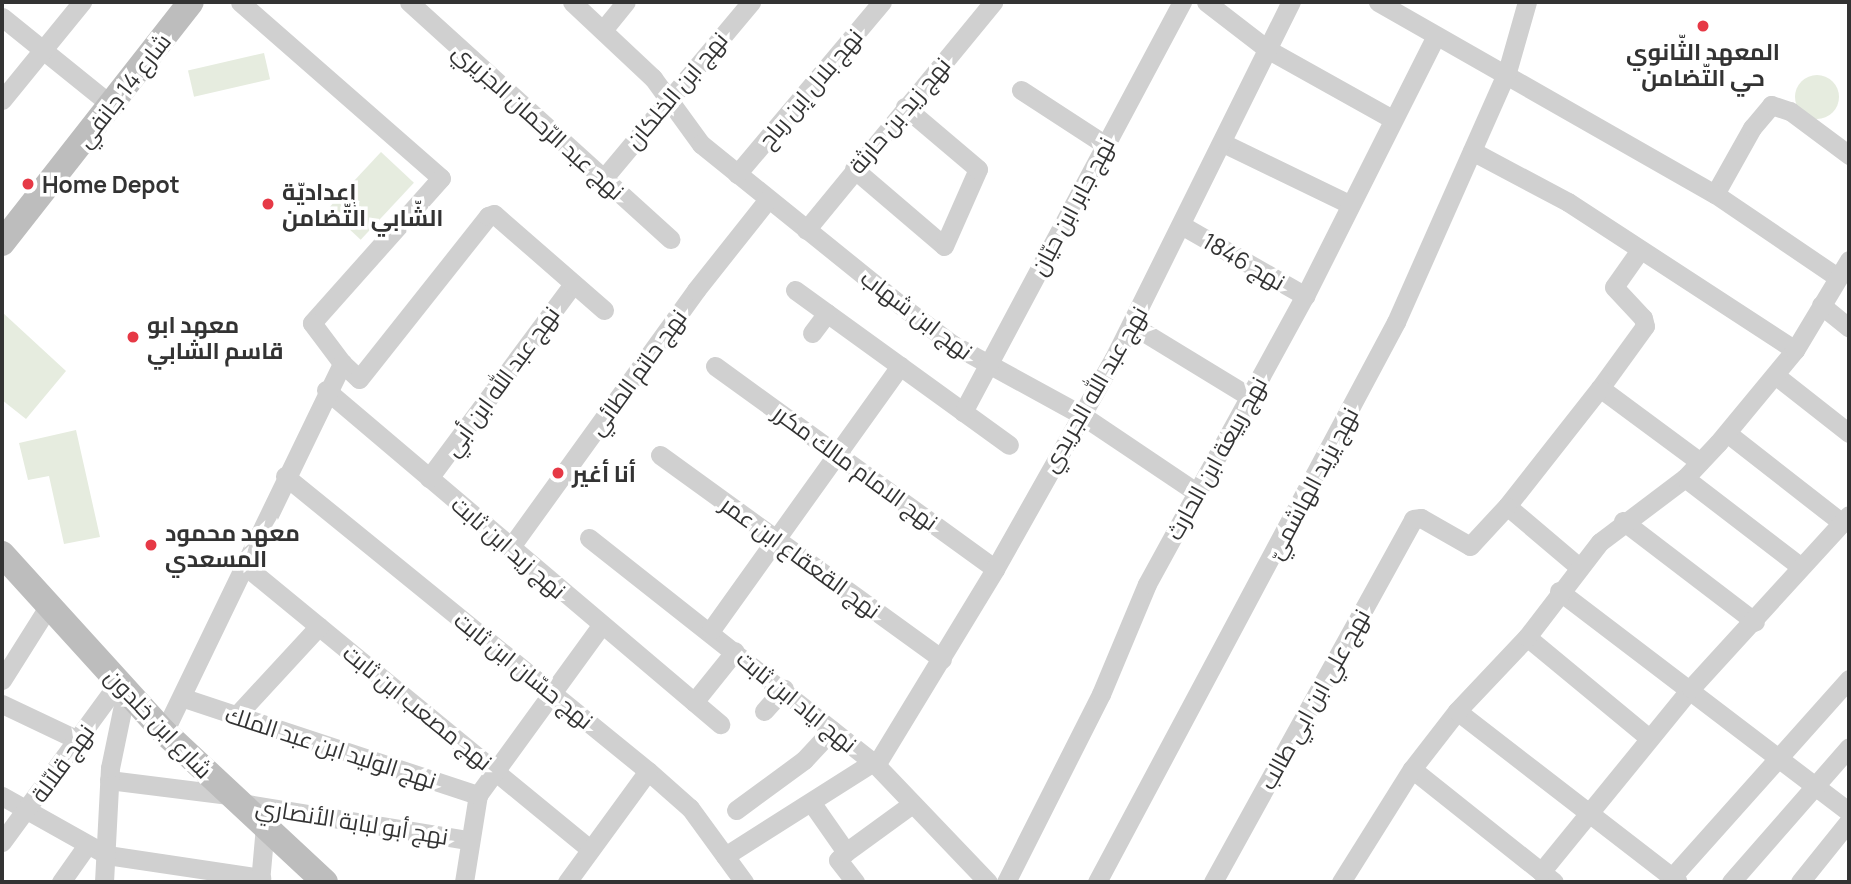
<!DOCTYPE html>
<html>
<head>
<meta charset="utf-8">
<style>
  body { margin:0 }
  #map { position:relative; width:1851px; height:884px; overflow:hidden; background:#fff; font-family:Manrope,Cairo,sans-serif }
  div>[style] { position:absolute }
  .green>* { inset:0; background:#e6ecdf; transform-origin:0 0 }
  .round { border-radius:50% }
  .street>* { height:19px; margin:-9.5px; padding:0 9.5px; transform-origin:9.5px; border-radius:9.5px; background:#d0d0d0 }
  .secondary>* { height:26px; margin:-13px; padding:0 13px; transform-origin:13px; border-radius:13px; background:#bdbdbd }
  .dots>* { width:19px; height:19px; translate:-50% -50%; box-sizing:border-box; border:4px solid #fff; border-radius:50% }
  span { translate:-50% -50%; white-space:nowrap; text-align:center; line-height:1.15; -webkit-text-stroke:7px #fff; paint-order:stroke }
  .poi-label { font-size:23px; color:#333; font-weight:700 }
  .left { translate:0 -50%; text-align:left }
  .street-label { font-size:23px; color:#333 }
  .frame { position:absolute; inset:0; border:4px solid #333; pointer-events:none }
</style>
</head>
<body>
<div id="map">
  <div class="green">
    <i style="left:264px;top:53px;width:27px;height:78px;rotate:77deg"></i>
    <i class="round" style="left:1795px;top:75px;width:44px;height:44px"></i>
    <i style="left:381px;top:152px;width:45px;height:78px;rotate:43deg"></i>
    <i style="clip-path:polygon(2px 312px,66px 371px,26px 419px,2px 400px)"></i>
    <i style="clip-path:polygon(76px 430px,100px 537px,64px 544px,49px 476px,28px 480px,19px 443px)"></i>
  </div>
  <div class="street">
    <i style="left:240px;top:2px;width:267px;rotate:41.2deg"></i>
    <i style="left:441px;top:178px;width:194px;rotate:131.7deg"></i>
    <i style="left:312px;top:323px;width:50px;rotate:53.1deg"></i>
    <i style="left:409px;top:2px;width:353px;rotate:42.2deg"></i>
    <i style="left:572px;top:2px;width:111px;rotate:43.2deg"></i>
    <i style="left:653px;top:78px;width:82px;rotate:54deg"></i>
    <i style="left:701px;top:144px;width:265px;rotate:38.9deg"></i>
    <i style="left:907px;top:310px;width:56px;rotate:37.1deg"></i>
    <i style="left:952px;top:344px;width:146px;rotate:28.7deg"></i>
    <i style="left:1080px;top:414px;width:140px;rotate:33.9deg"></i>
    <i style="left:1206px;top:2px;width:77px;rotate:37.6deg"></i>
    <i style="left:1267px;top:49px;width:143px;rotate:29.2deg"></i>
    <i style="left:1378px;top:2px;width:388px;rotate:29.7deg"></i>
    <i style="left:1715px;top:194px;width:76px;rotate:-60.7deg"></i>
    <i style="left:1752px;top:128px;width:30px;rotate:-50deg"></i>
    <i style="left:1771px;top:105px;width:20px;rotate:18deg"></i>
    <i style="left:1790px;top:111px;width:74px;rotate:36.7deg"></i>
    <i style="left:2px;top:17px;width:140px;rotate:38.9deg"></i>
    <i style="left:603px;top:30px;width:36px;rotate:-51deg"></i>
    <i style="left:1021px;top:90px;width:99px;rotate:33deg"></i>
    <i style="left:2px;top:100px;width:127px;rotate:-50.8deg"></i>
    <i style="left:1223px;top:143px;width:140px;rotate:25.8deg"></i>
    <i style="left:1472px;top:151px;width:109px;rotate:28deg"></i>
    <i style="left:1568px;top:202px;width:271px;rotate:33.1deg"></i>
    <i style="left:854px;top:169px;width:118px;rotate:40.5deg"></i>
    <i style="left:944px;top:246px;width:84px;rotate:-66.2deg"></i>
    <i style="left:978px;top:169px;width:96px;rotate:-139.7deg"></i>
    <i style="left:737px;top:174px;width:225px;rotate:-49.9deg"></i>
    <i style="left:603px;top:179px;width:231px;rotate:-50.1deg"></i>
    <i style="left:1715px;top:194px;width:148px;rotate:34.2deg"></i>
    <i style="left:1183px;top:226px;width:141px;rotate:29.8deg"></i>
    <i style="left:806px;top:230px;width:295px;rotate:-50.6deg"></i>
    <i style="left:1640px;top:250px;width:45px;rotate:125.1deg"></i>
    <i style="left:1614px;top:287px;width:42px;rotate:46.9deg"></i>
    <i style="left:1643px;top:318px;width:8px;rotate:76deg"></i>
    <i style="left:1645px;top:326px;width:77px;rotate:126deg"></i>
    <i style="left:1600px;top:388px;width:124px;rotate:36.5deg"></i>
    <i style="left:795px;top:290px;width:264px;rotate:35.9deg"></i>
    <i style="left:1821px;top:305px;width:36px;rotate:39deg"></i>
    <i style="left:1132px;top:325px;width:138px;rotate:31.4deg"></i>
    <i style="left:812px;top:333px;width:25px;rotate:-53deg"></i>
    <i style="left:715px;top:366px;width:346px;rotate:35.9deg"></i>
    <i style="left:1775px;top:375px;width:94px;rotate:38.1deg"></i>
    <i style="left:326px;top:390px;width:517px;rotate:40.29deg"></i>
    <i style="left:963px;top:412px;width:465px;rotate:-61.9deg"></i>
    <i style="left:1727px;top:433px;width:146px;rotate:38deg"></i>
    <i style="left:660px;top:455px;width:348px;rotate:35.9deg"></i>
    <i style="left:285px;top:476px;width:468px;rotate:39.1deg"></i>
    <i style="left:648px;top:771px;width:56px;rotate:41.4deg"></i>
    <i style="left:690px;top:808px;width:92px;rotate:53.9deg"></i>
    <i style="left:429px;top:478px;width:242px;rotate:-53.4deg"></i>
    <i style="left:1685px;top:478px;width:146px;rotate:37.5deg"></i>
    <i style="left:1623px;top:521px;width:166px;rotate:37.4deg"></i>
    <i style="left:589px;top:538px;width:366px;rotate:38.3deg"></i>
    <i style="left:876px;top:765px;width:162px;rotate:46.3deg"></i>
    <i style="left:510px;top:548px;width:318px;rotate:-54.2deg"></i>
    <i style="left:696px;top:290px;width:116px;rotate:-51.6deg"></i>
    <i style="left:244px;top:565px;width:448px;rotate:39.4deg"></i>
    <i style="left:1579px;top:567px;width:94px;rotate:-139.7deg"></i>
    <i style="left:1507px;top:506px;width:150px;rotate:-51.8deg"></i>
    <i style="left:1559px;top:591px;width:365px;rotate:37.3deg"></i>
    <i style="left:711px;top:630px;width:325px;rotate:-54.4deg"></i>
    <i style="left:1527px;top:637px;width:158px;rotate:39.6deg"></i>
    <i style="left:2px;top:680px;width:86px;rotate:-57.8deg"></i>
    <i style="left:184px;top:698px;width:310px;rotate:18.3deg"></i>
    <i style="left:694px;top:702px;width:65px;rotate:-51.2deg"></i>
    <i style="left:2px;top:704px;width:86px;rotate:25.4deg"></i>
    <i style="left:764px;top:711px;width:30px;rotate:-48deg"></i>
    <i style="left:1457px;top:711px;width:279px;rotate:37.7deg"></i>
    <i style="left:236px;top:716px;width:122px;rotate:-47.3deg"></i>
    <i style="left:164px;top:732px;width:410px;rotate:-64.2deg"></i>
    <i style="left:342px;top:363px;width:23px;rotate:43deg"></i>
    <i style="left:359px;top:379px;width:208px;rotate:-51.6deg"></i>
    <i style="left:488px;top:216px;width:6px;rotate:-18deg"></i>
    <i style="left:494px;top:214px;width:146px;rotate:41.1deg"></i>
    <i style="left:876px;top:765px;width:229px;rotate:-58.7deg"></i>
    <i style="left:995px;top:569px;width:242px;rotate:-60.6deg"></i>
    <i style="left:1114px;top:358px;width:398px;rotate:-63.6deg"></i>
    <i style="left:1412px;top:769px;width:181px;rotate:38.5deg"></i>
    <i style="left:109px;top:780px;width:121px;rotate:7.1deg"></i>
    <i style="left:2px;top:796px;width:120px;rotate:29.3deg"></i>
    <i style="left:107px;top:855px;width:156px;rotate:8.5deg"></i>
    <i style="left:811px;top:802px;width:61px;rotate:55deg"></i>
    <i style="left:846px;top:852px;width:11px;rotate:135deg"></i>
    <i style="left:838px;top:860px;width:28px;rotate:52deg"></i>
    <i style="left:241px;top:803px;width:230px;rotate:9.3deg"></i>
    <i style="left:736px;top:810px;width:84px;rotate:-36.3deg"></i>
    <i style="left:804px;top:760px;width:41px;rotate:-47deg"></i>
    <i style="left:2px;top:842px;width:198px;rotate:-53.8deg"></i>
    <i style="left:846px;top:852px;width:82px;rotate:-36deg"></i>
    <i style="left:725px;top:856px;width:175px;rotate:-32.4deg"></i>
    <i style="left:1541px;top:872px;width:237px;rotate:-50.8deg"></i>
    <i style="left:1691px;top:688px;width:234px;rotate:-47.6deg"></i>
    <i style="left:1672px;top:877px;width:266px;rotate:-48.2deg"></i>
    <i style="left:61px;top:882px;width:45px;rotate:-54.9deg"></i>
    <i style="left:104px;top:882px;width:114px;rotate:-87deg"></i>
    <i style="left:110px;top:768px;width:79px;rotate:-78.3deg"></i>
    <i style="left:260px;top:882px;width:56px;rotate:-84.9deg"></i>
    <i style="left:464px;top:882px;width:88px;rotate:-80.9deg"></i>
    <i style="left:478px;top:795px;width:209px;rotate:-54deg"></i>
    <i style="left:567px;top:882px;width:137px;rotate:-53.9deg"></i>
    <i style="left:1006px;top:882px;width:211px;rotate:-63.2deg"></i>
    <i style="left:1101px;top:694px;width:119px;rotate:-67.3deg"></i>
    <i style="left:1147px;top:584px;width:328px;rotate:-61.3deg"></i>
    <i style="left:1305px;top:296px;width:290px;rotate:-63.3deg"></i>
    <i style="left:1097px;top:882px;width:635px;rotate:-61.9deg"></i>
    <i style="left:1396px;top:322px;width:274px;rotate:-66.1deg"></i>
    <i style="left:1507px;top:72px;width:73px;rotate:-74.1deg"></i>
    <i style="left:1213px;top:882px;width:414px;rotate:-61.1deg"></i>
    <i style="left:1413px;top:519px;width:8px;rotate:-7deg"></i>
    <i style="left:1421px;top:518px;width:56px;rotate:29.7deg"></i>
    <i style="left:1470px;top:546px;width:54px;rotate:-47.2deg"></i>
    <i style="left:1341px;top:882px;width:133px;rotate:-57.9deg"></i>
    <i style="left:1412px;top:769px;width:73px;rotate:-52.2deg"></i>
    <i style="left:1457px;top:711px;width:102px;rotate:-46.6deg"></i>
    <i style="left:1527px;top:637px;width:120px;rotate:-52.5deg"></i>
    <i style="left:1600px;top:542px;width:106px;rotate:-37deg"></i>
    <i style="left:1685px;top:478px;width:48px;rotate:-46.7deg"></i>
    <i style="left:1718px;top:443px;width:121px;rotate:-50.4deg"></i>
    <i style="left:1795px;top:350px;width:105px;rotate:-59deg"></i>
    <i style="left:1731px;top:882px;width:179px;rotate:-48.8deg"></i>
    <i style="left:1800px;top:882px;width:78px;rotate:-51.2deg"></i>
  </div>
  <div class="secondary">
    <i style="left:2px;top:243px;width:306px;rotate:-51.9deg"></i>
    <i style="left:2px;top:554px;width:241px;rotate:47.7deg"></i>
    <i style="left:164px;top:732px;width:220px;rotate:43deg"></i>
  </div>
  <div class="dots">
    <i style="left:1703px;top:26px;background:#e63946"></i>
    <i style="left:28px;top:184px;background:#e63946"></i>
    <i style="left:268px;top:204px;background:#e63946"></i>
    <i style="left:133px;top:337px;background:#e63946"></i>
    <i style="left:558px;top:473px;background:#e63946"></i>
    <i style="left:151px;top:545px;background:#e63946"></i>
  </div>
  <div class="poi-label">
    <span style="left:1703px;top:64px">المعهد الثّانوي<br>حي التّضامن</span>
    <span class="left" style="left:42px;top:184px">Home Depot</span>
    <span class="left" style="left:282px;top:204px">إعداديّة<br>الشّابي التّضامن</span>
    <span class="left" style="left:147px;top:337px">معهد ابو<br>قاسم الشابي</span>
    <span class="left" style="left:572px;top:473px">أنا أغير</span>
    <span class="left" style="left:165px;top:545px">معهد محمود<br>المسعدي</span>
  </div>
  <div class="street-label">
    <span style="left:810px;top:88px;rotate:-50deg">نهج بلال إبن رباح</span>
    <span style="left:123px;top:90px;rotate:-52deg">شارع 14 جانفي</span>
    <span style="left:676px;top:90px;rotate:-50deg">نهج ابن الخلكان</span>
    <span style="left:899px;top:115px;rotate:-50deg">نهج زيد بن حارثة</span>
    <span style="left:539px;top:121px;rotate:42deg">نهج عبد الرّحمان الجزيري</span>
    <span style="left:1072px;top:206px;rotate:-62deg">نهج جابر ابن حيّان</span>
    <span style="left:1244px;top:261px;rotate:30deg">نهج 1846</span>
    <span style="left:917px;top:314px;rotate:37deg">نهج ابن شهاب</span>
    <span style="left:637px;top:372px;rotate:-54deg">نهج حاتم الطائي</span>
    <span style="left:501px;top:381px;rotate:-54deg">نهج عبد الله ابن أبي</span>
    <span style="left:1094px;top:389px;rotate:-60deg">نهج عبد الله الجريدي</span>
    <span style="left:1216px;top:458px;rotate:-61deg">نهج ربيعة ابن الحارث</span>
    <span style="left:856px;top:467px;rotate:36deg">نهج الامام مالك مكرر</span>
    <span style="left:1312px;top:483px;rotate:-62deg">نهج يزيد الهاشميّ</span>
    <span style="left:509px;top:547px;rotate:41deg">نهج زيد ابن ثابت</span>
    <span style="left:801px;top:557px;rotate:36deg">نهج القعقاع ابن عمر</span>
    <span style="left:524px;top:670px;rotate:39deg">نهج حسّان ابن ثابت</span>
    <span style="left:1314px;top:699px;rotate:-61deg">نهج علي ابن ابي طالب</span>
    <span style="left:797px;top:701px;rotate:39deg">نهج اياد ابن ثابت</span>
    <span style="left:418px;top:707px;rotate:39deg">نهج مصعب ابن ثابت</span>
    <span style="left:159px;top:723px;rotate:46deg">شارع ابن خلدون</span>
    <span style="left:331px;top:747px;rotate:18deg">نهج الوليد ابن عبد الملك</span>
    <span style="left:62px;top:763px;rotate:-54deg">نهج قلاّلة</span>
    <span style="left:352px;top:821px;rotate:9deg">نهج أبو لبابة الأنصاري</span>
  </div>
  <div class="frame"></div>
</div>
</body>
</html>
